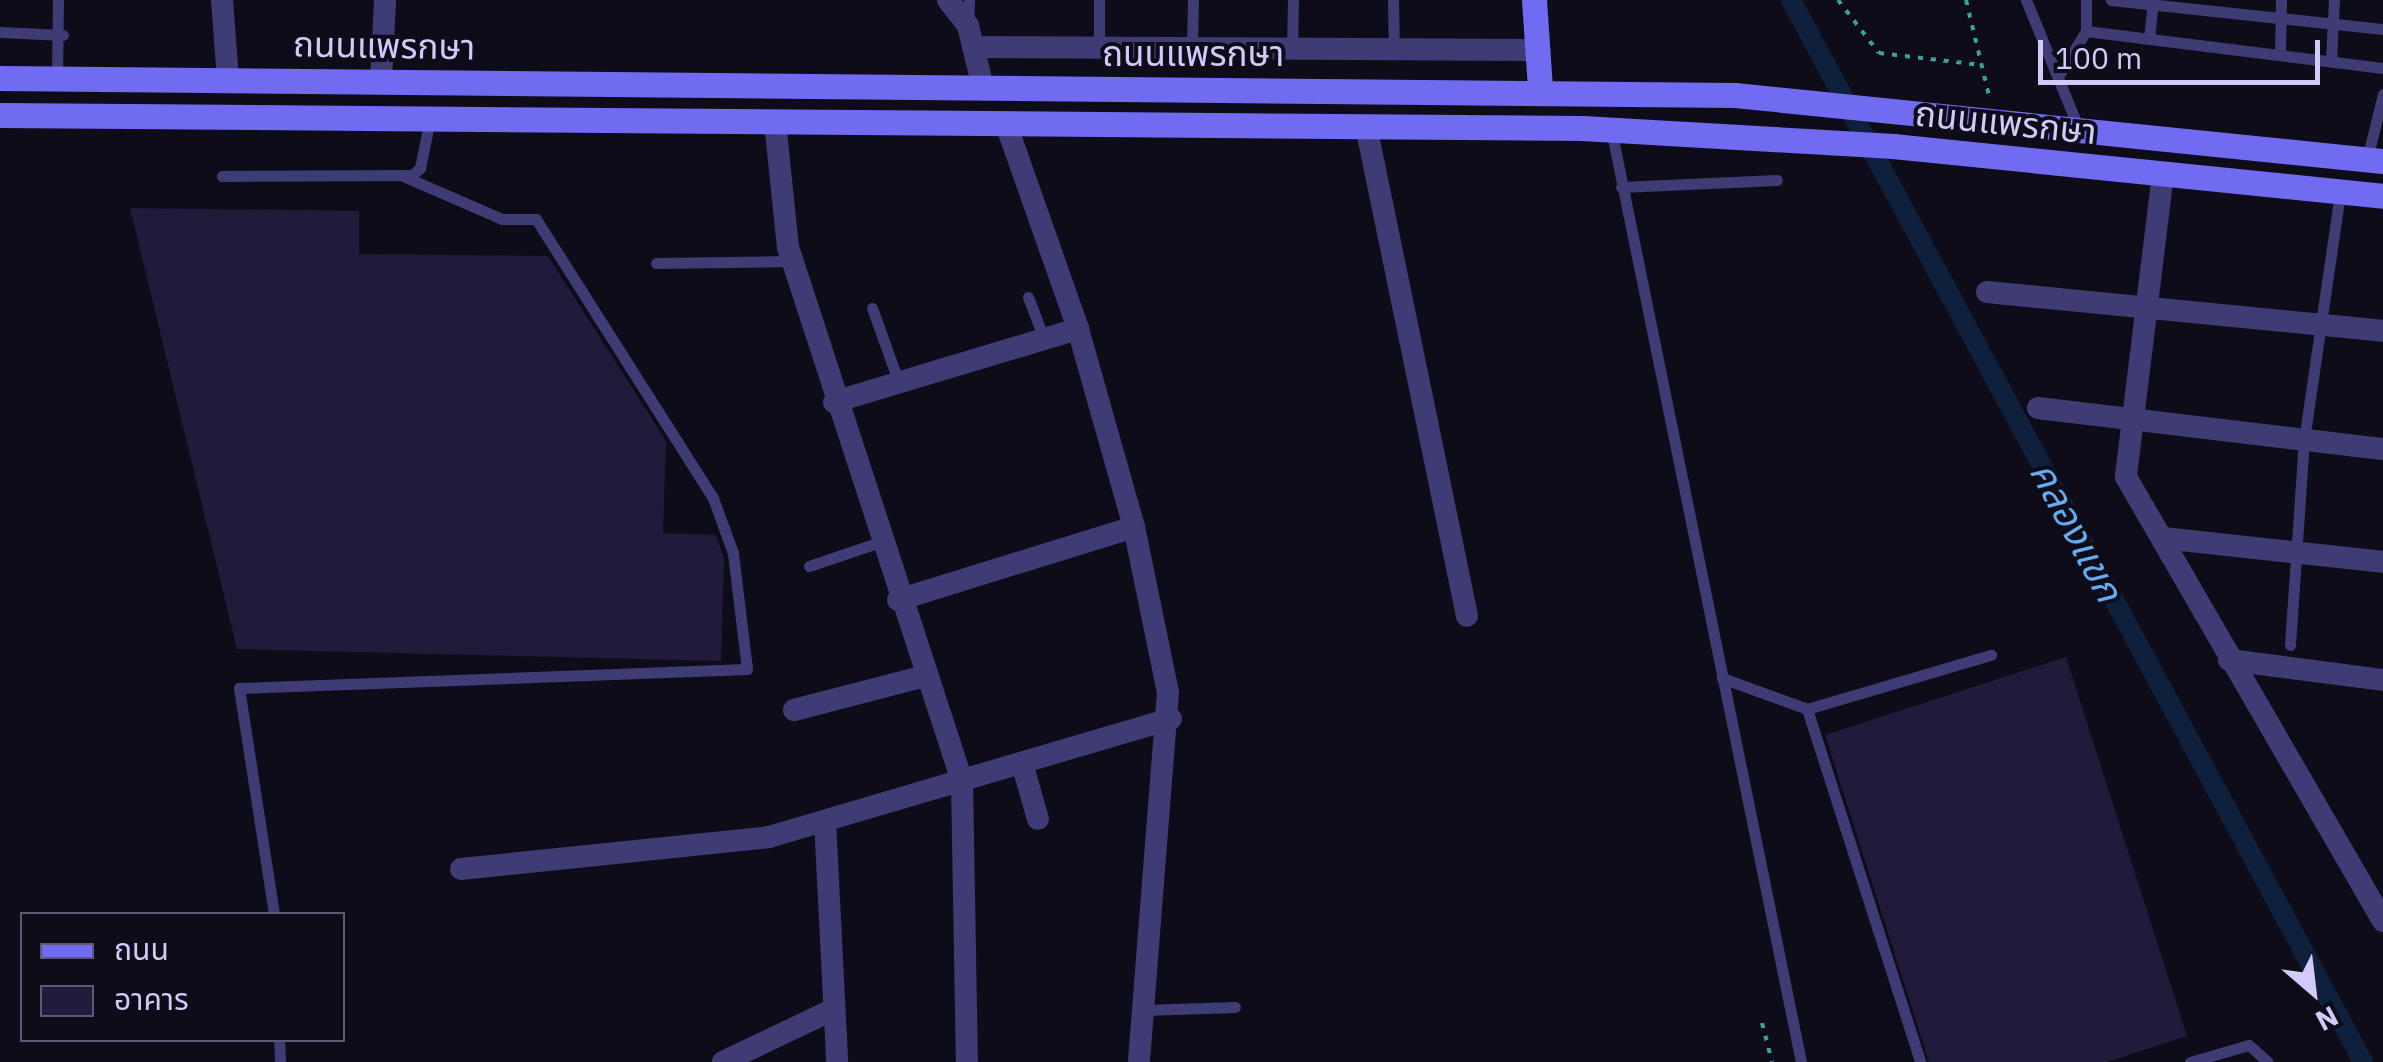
<!DOCTYPE html>
<html>
<head>
<meta charset="utf-8">
<style>
  body { margin:0 }
  #map { position:relative; width:2383px; height:1062px; overflow:hidden; background:#0f0c1a; font-family:"IBM Plex Sans","Noto Sans Thai",sans-serif }
  div>[style] { position:absolute }
  .canal>* { height:20px; margin:-10px; padding:0 10px; transform-origin:10px; border-radius:10px; background:#0f203c }
  .building>* { inset:0; background:#211a3a }
  .path>* { height:4px; margin-top:-2px; transform-origin:0; background:repeating-linear-gradient(90deg,#37a29e 0 5px,transparent 0 13px) }
  .lane>* { height:11px; margin:-5.5px; padding:0 5.5px; transform-origin:5.5px; border-radius:5.5px; background:#3f3c75 }
  .street>* { height:22px; margin:-11px; padding:0 11px; transform-origin:11px; border-radius:11px; background:#3f3c75 }
  .secondary>* { height:25px; margin:-12.5px; padding:0 12.5px; transform-origin:12.5px; border-radius:12.5px; background:#716bf1 }
  span { translate:-50% -50%; white-space:nowrap; text-align:center; line-height:1.15; -webkit-text-stroke:8px #0f0c1a; paint-order:stroke }
  .street-label { font-size:35px; color:#d1cbfa }
  .water-label { font-size:38px; color:#63acf0; font-style:italic }
  .legend { position:absolute; left:20px; top:912px; width:325px; height:130px; box-sizing:border-box; background:#0f0c1a; border:2px solid #5d5874; margin:0; padding:12px 18px; list-style:none; font-size:30px; color:#d1cbfa }
  .legend li { display:flex; align-items:center; gap:20px; height:50px }
  .legend b { width:50px; border:2px solid #5d5874 }
  .north { position:absolute; left:2263px; top:942px; width:100px; height:100px; -webkit-text-stroke:8px #0f0c1a; paint-order:stroke; rotate:152deg; font-size:28px; font-weight:700; line-height:40px; text-align:center; color:#d1cbfa }
  .north::after { content:''; display:block; margin:auto; width:35px; height:45px; background:#d1cbfa; clip-path:polygon(50% 0,100% 100%,50% 72%,0 100%) }
  .scale { position:absolute; left:2038px; top:40px; width:282px; height:45px; box-sizing:border-box; border:5px solid #d1cbfa; border-top:0; padding-left:12px; font-size:30px; line-height:35px; white-space:nowrap; color:#d1cbfa; -webkit-text-stroke:8px #0f0c1a; paint-order:stroke }
</style>
</head>
<body>
<div id="map">
  <div class="canal">
    <i style="left:1791px;top:0;width:1206px;rotate:61.69deg"></i>
  </div>
  <div class="building">
    <i style="clip-path:polygon(130px 208px,359px 211px,359px 254px,548px 256px,666px 441px,663px 533px,716px 535px,724px 559px,721px 661px,237px 649px)"></i>
    <i style="clip-path:polygon(2066px 657px,2187px 1036px,2107px 1062px,1929px 1062px,1825px 735px)"></i>
  </div>
  <div class="path">
    <i style="left:1838px;top:0;width:67px;rotate:52.3deg"></i>
    <i style="left:1879px;top:53px;width:103px;rotate:6.7deg"></i>
    <i style="left:1966px;top:0;width:103px;rotate:76.5deg"></i>
    <i style="left:1762px;top:1023px;width:40px;rotate:75.6deg"></i>
  </div>
  <div class="lane">
    <i style="left:1099px;top:0;width:48px;rotate:90deg"></i>
    <i style="left:1393px;top:0;width:50px;rotate:88.9deg"></i>
    <i style="left:2026px;top:0;width:139px;rotate:67.7deg"></i>
    <i style="left:2111px;top:0;width:274px;rotate:6.1deg"></i>
    <i style="left:968px;top:21px;width:21px;rotate:-87deg"></i>
    <i style="left:2086px;top:31px;width:299px;rotate:7.1deg"></i>
    <i style="left:0;top:32px;width:63px;rotate:2.7deg"></i>
    <i style="left:2149px;top:39px;width:39px;rotate:-84deg"></i>
    <i style="left:1192px;top:48px;width:48px;rotate:-88.8deg"></i>
    <i style="left:1292px;top:48px;width:48px;rotate:-88.8deg"></i>
    <i style="left:2280px;top:55px;width:55px;rotate:-89deg"></i>
    <i style="left:2331px;top:61px;width:61px;rotate:-87.2deg"></i>
    <i style="left:2059px;top:75px;width:52px;rotate:-58.5deg"></i>
    <i style="left:2086px;top:31px;width:31px;rotate:-90deg"></i>
    <i style="left:57px;top:78px;width:78px;rotate:-89.3deg"></i>
    <i style="left:1611px;top:129px;width:952px;rotate:78.49deg"></i>
    <i style="left:2367px;top:159px;width:67px;rotate:-76.2deg"></i>
    <i style="left:222px;top:176px;width:190px;rotate:-0.3deg"></i>
    <i style="left:412px;top:175px;width:11px;rotate:-41deg"></i>
    <i style="left:420px;top:168px;width:50px;rotate:-78.5deg"></i>
    <i style="left:1621px;top:187px;width:156px;rotate:-2.6deg"></i>
    <i style="left:656px;top:263px;width:136px;rotate:-0.8deg"></i>
    <i style="left:1028px;top:297px;width:45px;rotate:69.1deg"></i>
    <i style="left:872px;top:308px;width:80px;rotate:70.2deg"></i>
    <i style="left:809px;top:566px;width:75px;rotate:-18.7deg"></i>
    <i style="left:2290px;top:645px;width:205px;rotate:-86.1deg"></i>
    <i style="left:2304px;top:440px;width:251px;rotate:-81.7deg"></i>
    <i style="left:1722px;top:678px;width:90px;rotate:20deg"></i>
    <i style="left:1807px;top:709px;width:192px;rotate:-16.4deg"></i>
    <i style="left:1807px;top:709px;width:371px;rotate:72.2deg"></i>
    <i style="left:274px;top:914px;width:229px;rotate:-98.8deg"></i>
    <i style="left:239px;top:688px;width:508px;rotate:-2.14deg"></i>
    <i style="left:747px;top:669px;width:117px;rotate:-96.9deg"></i>
    <i style="left:733px;top:553px;width:59px;rotate:-110deg"></i>
    <i style="left:713px;top:498px;width:330px;rotate:-122.4deg"></i>
    <i style="left:536px;top:219px;width:34px;rotate:180deg"></i>
    <i style="left:502px;top:219px;width:108px;rotate:-156.5deg"></i>
    <i style="left:1144px;top:1010px;width:91px;rotate:-1.9deg"></i>
    <i style="left:279px;top:1040px;width:22px;rotate:87deg"></i>
    <i style="left:2190px;top:1062px;width:61px;rotate:-16.1deg"></i>
    <i style="left:2249px;top:1045px;width:25px;rotate:42deg"></i>
  </div>
  <div class="street">
    <i style="left:222px;top:0;width:79px;rotate:85.7deg"></i>
    <i style="left:948px;top:0;width:33px;rotate:52deg"></i>
    <i style="left:968px;top:26px;width:63px;rotate:76.2deg"></i>
    <i style="left:973px;top:47px;width:563px;rotate:0.31deg"></i>
    <i style="left:381px;top:80px;width:80px;rotate:-87.1deg"></i>
    <i style="left:775px;top:122px;width:126px;rotate:84.1deg"></i>
    <i style="left:788px;top:247px;width:562px;rotate:71.95deg"></i>
    <i style="left:962px;top:781px;width:281px;rotate:89deg"></i>
    <i style="left:1006px;top:124px;width:217px;rotate:70.6deg"></i>
    <i style="left:1078px;top:329px;width:206px;rotate:74.2deg"></i>
    <i style="left:1134px;top:527px;width:168px;rotate:78.4deg"></i>
    <i style="left:1168px;top:692px;width:371px;rotate:94.5deg"></i>
    <i style="left:1366px;top:126px;width:500px;rotate:78.35deg"></i>
    <i style="left:2163px;top:174px;width:305px;rotate:97deg"></i>
    <i style="left:2126px;top:477px;width:513px;rotate:59.94deg"></i>
    <i style="left:1987px;top:292px;width:398px;rotate:5.6deg"></i>
    <i style="left:834px;top:402px;width:255px;rotate:-16.7deg"></i>
    <i style="left:2038px;top:408px;width:347px;rotate:6.8deg"></i>
    <i style="left:2163px;top:538px;width:221px;rotate:6.2deg"></i>
    <i style="left:898px;top:600px;width:247px;rotate:-17.2deg"></i>
    <i style="left:2229px;top:660px;width:155px;rotate:7.4deg"></i>
    <i style="left:794px;top:710px;width:135px;rotate:-14.5deg"></i>
    <i style="left:1022px;top:763px;width:58px;rotate:74.1deg"></i>
    <i style="left:825px;top:821px;width:241px;rotate:87.1deg"></i>
    <i style="left:461px;top:869px;width:310px;rotate:-5.9deg"></i>
    <i style="left:769px;top:837px;width:419px;rotate:-16.4deg"></i>
    <i style="left:723px;top:1062px;width:123px;rotate:-25.5deg"></i>
  </div>
  <div class="secondary">
    <i style="left:1534px;top:0;width:89px;rotate:86.1deg"></i>
    <i style="left:0;top:78px;width:1735px;rotate:0.56deg"></i>
    <i style="left:1735px;top:95px;width:651px;rotate:5.82deg"></i>
    <i style="left:0;top:115px;width:1582px;rotate:0.47deg"></i>
    <i style="left:1582px;top:128px;width:312px;rotate:3.3deg"></i>
    <i style="left:1893px;top:146px;width:493px;rotate:5.8deg"></i>
  </div>
  <div class="street-label">
    <span style="left:384px;top:45px;rotate:1deg">ถนนแพรกษา</span>
    <span style="left:1193px;top:53px">ถนนแพรกษา</span>
    <span style="left:2006px;top:122px;rotate:6deg">ถนนแพรกษา</span>
  </div>
  <div class="water-label">
    <span style="left:2077px;top:531px;rotate:62deg">คลองแขก</span>
  </div>
  <ul class="legend">
  <li><b style="height:12px;background:#716bf1"></b>ถนน</li>
  <li><b style="height:28px;background:#211a3a"></b>อาคาร</li>
  </ul>
  <div class="north">N</div>
  <div class="scale">100 m</div>
</div>
</body>
</html>
